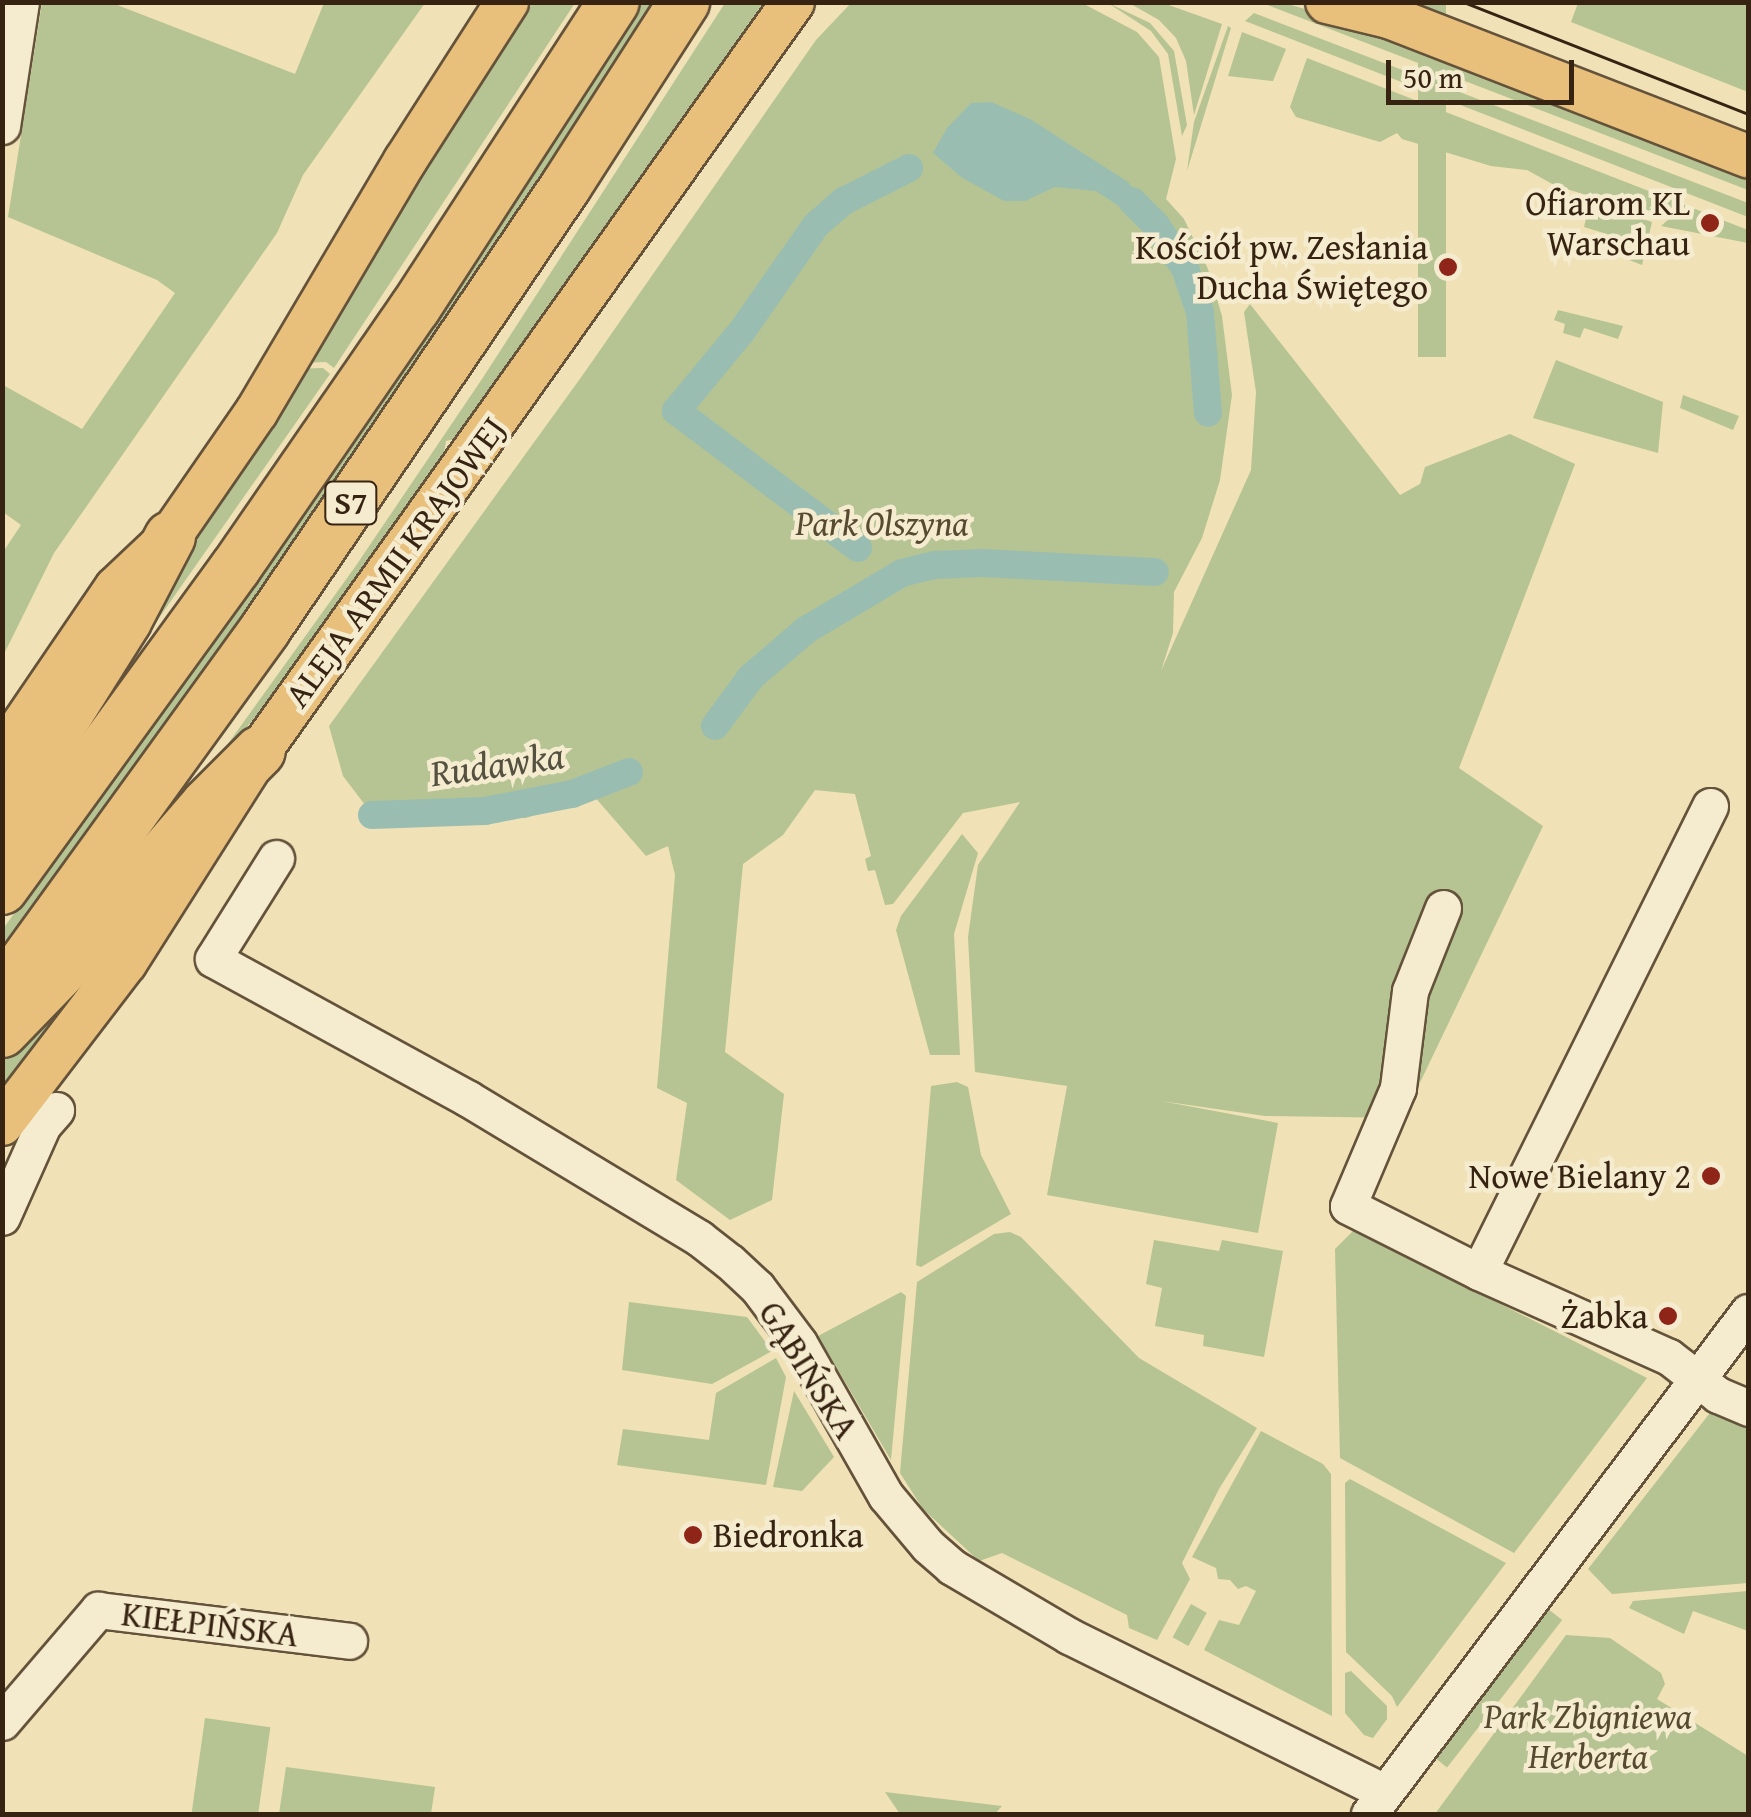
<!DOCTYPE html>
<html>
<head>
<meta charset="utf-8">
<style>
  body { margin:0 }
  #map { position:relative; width:1751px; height:1817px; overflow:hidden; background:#f0e1b7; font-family:"Gentium Book Plus",serif }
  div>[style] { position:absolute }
  .green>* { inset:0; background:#b5c492; transform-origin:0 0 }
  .water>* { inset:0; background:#9abdb2 }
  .canal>* { height:28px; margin:-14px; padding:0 14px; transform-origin:14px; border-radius:14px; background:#9abdb2 }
  .roads { filter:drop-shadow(2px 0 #64523a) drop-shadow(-2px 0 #64523a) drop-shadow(0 2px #64523a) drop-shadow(0 -2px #64523a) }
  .minor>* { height:35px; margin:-17.5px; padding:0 17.5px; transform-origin:17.5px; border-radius:17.5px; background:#f5ecd0 }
  .major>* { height:42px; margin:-21px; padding:0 21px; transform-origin:21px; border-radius:21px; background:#e8c07c }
  .highway>* { height:50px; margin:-25px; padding:0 25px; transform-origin:25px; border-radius:25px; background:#e8c07c }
  .tram>* { height:2.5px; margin:-1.25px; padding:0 1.25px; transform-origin:1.25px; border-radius:1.25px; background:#362311 }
  .dots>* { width:28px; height:28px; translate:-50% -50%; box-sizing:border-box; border:5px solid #f5ecd0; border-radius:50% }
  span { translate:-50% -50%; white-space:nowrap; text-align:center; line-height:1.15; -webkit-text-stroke:9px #f5ecd0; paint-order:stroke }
  .shield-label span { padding:2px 8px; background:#f5ecd0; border:2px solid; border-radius:8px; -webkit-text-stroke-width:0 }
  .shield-label { font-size:32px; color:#362311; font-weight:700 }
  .poi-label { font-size:35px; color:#362311 }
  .right { translate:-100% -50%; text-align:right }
  .left { translate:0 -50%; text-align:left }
  .park-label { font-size:35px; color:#564b31; font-style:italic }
  .street-label { font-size:35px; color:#362311 }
  .water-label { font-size:38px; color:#545141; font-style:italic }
  .frame { position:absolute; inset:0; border:5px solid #362311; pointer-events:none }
  .scale { position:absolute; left:1386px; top:60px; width:188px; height:45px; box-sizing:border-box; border:5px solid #362311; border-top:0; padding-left:12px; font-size:30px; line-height:35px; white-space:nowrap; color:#362311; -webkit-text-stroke:8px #f5ecd0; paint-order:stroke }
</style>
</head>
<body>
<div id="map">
  <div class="green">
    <i style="clip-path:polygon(42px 3px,112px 3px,295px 74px,324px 3px,425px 3px,303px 175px,277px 233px,54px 553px,3px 656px,3px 552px,21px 525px,3px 512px,3px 385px,82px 429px,175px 293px,157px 280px,8px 217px)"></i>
    <i style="clip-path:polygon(533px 3px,575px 3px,334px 368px,326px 362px,299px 363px,497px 50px,502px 51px)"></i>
    <i style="clip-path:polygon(640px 3px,656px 3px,323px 510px,3px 954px,3px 929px,187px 674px)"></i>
    <i style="clip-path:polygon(725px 3px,763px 3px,459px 438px,446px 441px,443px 459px,297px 666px,194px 791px,355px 567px,482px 379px)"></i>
    <i style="clip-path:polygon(851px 3px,1082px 3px,1137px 32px,1159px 57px,1176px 159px,1166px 199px,1184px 219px,1208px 269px,1222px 316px,1232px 395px,1220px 480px,1202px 538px,1174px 592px,1173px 633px,1161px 671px,1251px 470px,1256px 392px,1244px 312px,1250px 304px,1400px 495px,1420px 484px,1425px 467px,1510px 434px,1575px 464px,1459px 768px,1543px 826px,1403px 1118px,1265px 1116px,1161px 1101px,1278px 1123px,1258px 1233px,1047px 1195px,1067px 1086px,975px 1072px,968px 937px,978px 865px,1020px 802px,963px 813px,893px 904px,885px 905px,875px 870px,868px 871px,865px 859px,871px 856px,855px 794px,815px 790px,783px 835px,743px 864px,725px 1052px,784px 1094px,772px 1200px,730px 1220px,676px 1180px,687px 1103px,657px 1088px,675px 875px,668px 846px,646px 856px,593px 795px,526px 818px,375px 818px,343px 776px,329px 726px,582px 376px,816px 40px)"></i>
    <i style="clip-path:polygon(1108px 3px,1150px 23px,1174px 51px,1187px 125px,1182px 136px,1168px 54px,1151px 31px)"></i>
    <i style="clip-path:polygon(1129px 3px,1163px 3px,1222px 24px,1194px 115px,1186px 61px,1176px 38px,1159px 20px)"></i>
    <i style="clip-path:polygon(1262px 3px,1284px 3px,1319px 13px,1450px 61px,1748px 177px,1748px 190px)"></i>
    <i style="left:1418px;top:3px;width:28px;height:354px"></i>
    <i style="clip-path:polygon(1578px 3px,1748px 3px,1748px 92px,1571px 22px)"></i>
    <i style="clip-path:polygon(1254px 13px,1748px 203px,1748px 217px,1245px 21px)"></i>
    <i style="clip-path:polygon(1228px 26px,1231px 28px,1187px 171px,1194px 122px)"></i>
    <i style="clip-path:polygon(1242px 32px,1286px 49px,1273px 81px,1228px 76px)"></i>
    <i style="clip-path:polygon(1307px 58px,1708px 214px,1708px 220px,1715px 222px,1717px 218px,1748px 230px,1748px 243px,1661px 226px,1669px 219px,1556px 186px,1527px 170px,1491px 166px,1402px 139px,1397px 133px,1380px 142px,1296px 117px,1290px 107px)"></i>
    <i style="clip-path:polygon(1590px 202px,1652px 222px,1642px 265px,1629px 260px,1633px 242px,1584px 227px)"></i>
    <i style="clip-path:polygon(1558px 310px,1623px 326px,1618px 339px,1584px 328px,1580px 338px,1563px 333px,1565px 324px,1554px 320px)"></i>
    <i style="clip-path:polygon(1556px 360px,1663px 402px,1658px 453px,1533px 418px)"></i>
    <i style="clip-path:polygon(323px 368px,330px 374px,37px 792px,294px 369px)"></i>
    <i style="clip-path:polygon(1683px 395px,1739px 416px,1733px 430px,1680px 408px)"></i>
    <i style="clip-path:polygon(962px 834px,978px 853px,954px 934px,960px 1055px,930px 1055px,896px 930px,901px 916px)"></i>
    <i style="clip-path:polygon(179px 853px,3px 1100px,3px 1060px)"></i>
    <i style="clip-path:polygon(957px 1082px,968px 1087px,981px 1155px,1011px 1214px,921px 1267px,916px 1265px,931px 1086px)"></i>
    <i style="clip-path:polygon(1354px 1230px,1647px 1378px,1514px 1553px,1340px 1458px,1335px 1249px)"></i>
    <i style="clip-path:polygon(1010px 1232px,1021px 1237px,1139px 1358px,1257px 1428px,1219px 1489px,1182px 1563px,1190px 1579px,1157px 1640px,1129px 1628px,1127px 1615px,1002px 1553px,979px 1561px,923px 1509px,900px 1473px,917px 1282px,994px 1234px)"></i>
    <i style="clip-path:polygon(1154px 1240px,1219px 1251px,1222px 1240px,1283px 1251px,1264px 1357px,1203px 1346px,1204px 1335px,1155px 1326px,1162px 1288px,1146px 1284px)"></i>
    <i style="clip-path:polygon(901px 1292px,906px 1296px,891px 1460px,818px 1336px)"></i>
    <i style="clip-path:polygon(629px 1302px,747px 1317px,772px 1351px,712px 1384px,622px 1370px)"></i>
    <i style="clip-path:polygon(776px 1358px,786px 1377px,766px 1485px,617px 1465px,623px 1429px,709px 1440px,716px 1393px)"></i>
    <i style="clip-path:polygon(794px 1391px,834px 1457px,802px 1491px,773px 1487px)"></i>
    <i style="clip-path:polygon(1713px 1409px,1743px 1418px,1748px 1432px,1748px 1583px,1612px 1594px,1588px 1569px)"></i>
    <i style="clip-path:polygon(1261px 1431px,1323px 1464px,1331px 1474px,1332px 1716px,1204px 1650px,1219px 1620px,1239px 1625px,1256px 1591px,1246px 1586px,1238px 1589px,1230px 1580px,1218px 1579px,1216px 1568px,1192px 1557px)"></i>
    <i style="clip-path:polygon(1350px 1479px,1506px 1563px,1397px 1707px,1392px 1696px,1346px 1652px,1345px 1483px)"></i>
    <i style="clip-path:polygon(1748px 1591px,1748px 1631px,1693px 1611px,1684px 1634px,1629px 1608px,1633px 1601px)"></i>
    <i style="left:1191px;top:1604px;width:18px;height:38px;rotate:29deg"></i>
    <i style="left:1548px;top:1609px;width:18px;height:187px;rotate:38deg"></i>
    <i style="clip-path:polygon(1566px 1635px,1610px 1638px,1661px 1673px,1665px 1684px,1657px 1699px,1748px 1756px,1748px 1814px,1435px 1814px)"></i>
    <i style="clip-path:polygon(1351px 1671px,1387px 1706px,1387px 1719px,1373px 1738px,1364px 1735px,1345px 1713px,1345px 1673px)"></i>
    <i style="left:205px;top:1718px;width:66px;height:97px;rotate:8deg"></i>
    <i style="clip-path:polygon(286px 1767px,435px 1787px,431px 1814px,279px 1814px)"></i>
    <i style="clip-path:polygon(885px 1792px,1002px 1806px,995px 1814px,900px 1814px)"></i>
  </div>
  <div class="water">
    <i style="clip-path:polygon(991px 102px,1030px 119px,1128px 182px,1159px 224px,1154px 229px,1096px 191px,1055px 187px,1025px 201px,1004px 201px,961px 177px,933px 153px,947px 128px,971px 103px)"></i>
  </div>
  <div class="canal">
    <i style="left:1132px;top:201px;width:33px;rotate:45deg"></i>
    <i style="left:1155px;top:224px;width:53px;rotate:55.7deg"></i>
    <i style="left:1185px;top:268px;width:46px;rotate:71.2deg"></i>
    <i style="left:1200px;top:312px;width:101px;rotate:85.5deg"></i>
    <i style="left:858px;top:548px;width:228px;rotate:-143deg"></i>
    <i style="left:676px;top:411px;width:104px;rotate:-50.5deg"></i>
    <i style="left:742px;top:331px;width:129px;rotate:-55.1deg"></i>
    <i style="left:816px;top:225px;width:37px;rotate:-41deg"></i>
    <i style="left:844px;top:201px;width:73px;rotate:-26.9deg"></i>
    <i style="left:715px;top:726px;width:61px;rotate:-53.7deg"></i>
    <i style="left:751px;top:677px;width:72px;rotate:-40.5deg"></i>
    <i style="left:806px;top:630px;width:112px;rotate:-30.7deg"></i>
    <i style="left:902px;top:573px;width:34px;rotate:-14deg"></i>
    <i style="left:935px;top:565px;width:47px;rotate:-2.4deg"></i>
    <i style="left:982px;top:563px;width:173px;rotate:3deg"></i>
    <i style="left:372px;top:815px;width:113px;rotate:-2deg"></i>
    <i style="left:485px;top:811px;width:89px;rotate:-11.1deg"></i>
    <i style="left:572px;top:794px;width:61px;rotate:-21.1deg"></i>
  </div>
  <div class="roads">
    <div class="minor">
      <i style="left:2px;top:126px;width:125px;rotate:-81.3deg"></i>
      <i style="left:1710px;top:806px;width:520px;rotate:116.37deg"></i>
      <i style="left:1479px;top:1272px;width:208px;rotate:24.1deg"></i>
      <i style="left:1669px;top:1357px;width:62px;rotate:37.8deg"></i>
      <i style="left:1718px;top:1395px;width:33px;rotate:23deg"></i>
      <i style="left:276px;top:858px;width:119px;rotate:122deg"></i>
      <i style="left:213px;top:959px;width:290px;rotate:28.7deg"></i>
      <i style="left:467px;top:1098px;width:271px;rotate:31.1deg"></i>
      <i style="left:699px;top:1238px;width:39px;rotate:38deg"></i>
      <i style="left:730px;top:1262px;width:37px;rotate:43deg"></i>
      <i style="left:757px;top:1287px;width:70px;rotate:53.1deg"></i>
      <i style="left:799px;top:1343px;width:176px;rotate:60.4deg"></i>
      <i style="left:886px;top:1496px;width:65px;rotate:50deg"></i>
      <i style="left:928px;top:1546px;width:32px;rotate:41deg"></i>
      <i style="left:952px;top:1567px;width:136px;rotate:30.5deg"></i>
      <i style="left:1069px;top:1636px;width:352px;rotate:26.3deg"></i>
      <i style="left:1443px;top:908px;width:89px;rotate:111.7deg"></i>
      <i style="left:1410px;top:991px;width:98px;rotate:97.1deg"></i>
      <i style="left:1398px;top:1088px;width:128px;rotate:113deg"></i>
      <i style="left:1348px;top:1206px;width:147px;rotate:26.7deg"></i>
      <i style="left:2px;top:1217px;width:101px;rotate:-66deg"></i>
      <i style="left:43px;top:1125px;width:20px;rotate:-49deg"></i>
      <i style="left:2px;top:1722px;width:148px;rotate:-49.4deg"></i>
      <i style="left:98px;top:1610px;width:253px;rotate:7deg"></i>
      <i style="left:1369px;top:1814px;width:629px;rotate:-52.95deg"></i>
    </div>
    <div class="major">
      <i style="left:1327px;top:2px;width:64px;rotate:13.6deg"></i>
      <i style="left:1389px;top:17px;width:385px;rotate:21.2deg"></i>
      <i style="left:2px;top:755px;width:202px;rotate:-55.7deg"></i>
      <i style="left:116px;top:588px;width:74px;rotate:-43.4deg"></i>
      <i style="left:170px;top:537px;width:153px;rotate:-55.4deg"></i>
      <i style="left:257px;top:411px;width:291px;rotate:-59.4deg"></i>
      <i style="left:405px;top:161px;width:189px;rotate:-57.3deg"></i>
      <i style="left:2px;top:1124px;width:204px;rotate:-52.6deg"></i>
      <i style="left:126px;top:962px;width:250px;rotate:-57.6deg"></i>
      <i style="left:260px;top:751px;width:919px;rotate:-54.56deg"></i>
    </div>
    <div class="highway">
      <i style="left:2px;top:829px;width:60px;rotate:-63.4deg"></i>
      <i style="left:29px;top:775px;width:182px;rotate:-57.8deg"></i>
      <i style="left:126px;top:621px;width:95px;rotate:-62.4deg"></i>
      <i style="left:2px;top:889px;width:398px;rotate:-54deg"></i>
      <i style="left:236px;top:567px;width:315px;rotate:-55.4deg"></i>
      <i style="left:415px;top:308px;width:365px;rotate:-57deg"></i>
      <i style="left:2px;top:993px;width:450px;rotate:-54.1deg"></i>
      <i style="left:266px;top:628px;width:534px;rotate:-55.83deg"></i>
      <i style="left:566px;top:186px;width:219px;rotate:-57.3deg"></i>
      <i style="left:2px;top:1032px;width:103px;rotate:-45.8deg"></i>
      <i style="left:74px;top:958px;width:202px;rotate:-49.2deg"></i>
      <i style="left:206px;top:805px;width:76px;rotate:-45deg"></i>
    </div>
  </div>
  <div class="tram">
    <i style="left:1464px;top:2px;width:305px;rotate:21.5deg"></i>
  </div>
  <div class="dots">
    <i style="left:1710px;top:223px;background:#8f2418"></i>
    <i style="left:1448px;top:267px;background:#8f2418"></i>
    <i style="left:1711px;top:1176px;background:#8f2418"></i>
    <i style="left:1668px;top:1316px;background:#8f2418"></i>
    <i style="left:693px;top:1535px;background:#8f2418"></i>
  </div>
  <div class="shield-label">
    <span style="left:351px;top:503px">S7</span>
  </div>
  <div class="poi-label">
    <span class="right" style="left:1690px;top:223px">Ofiarom KL<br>Warschau</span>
    <span class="right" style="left:1428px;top:267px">Kościół pw. Zesłania<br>Ducha Świętego</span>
    <span class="right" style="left:1691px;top:1176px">Nowe Bielany 2</span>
    <span class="right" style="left:1648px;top:1316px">Żabka</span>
    <span class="left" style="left:713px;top:1535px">Biedronka</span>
  </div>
  <div class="park-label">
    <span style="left:882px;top:523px">Park Olszyna</span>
    <span style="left:1588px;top:1736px">Park Zbigniewa<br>Herberta</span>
  </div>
  <div class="street-label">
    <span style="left:395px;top:562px;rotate:-54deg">ALEJA ARMII KRAJOWEJ</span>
    <span style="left:809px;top:1370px;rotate:58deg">GĄBIŃSKA</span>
    <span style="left:210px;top:1624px;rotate:7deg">KIEŁPIŃSKA</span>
  </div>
  <div class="water-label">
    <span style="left:497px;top:764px;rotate:-8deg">Rudawka</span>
  </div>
  <div class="frame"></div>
  <div class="scale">50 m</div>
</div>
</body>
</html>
